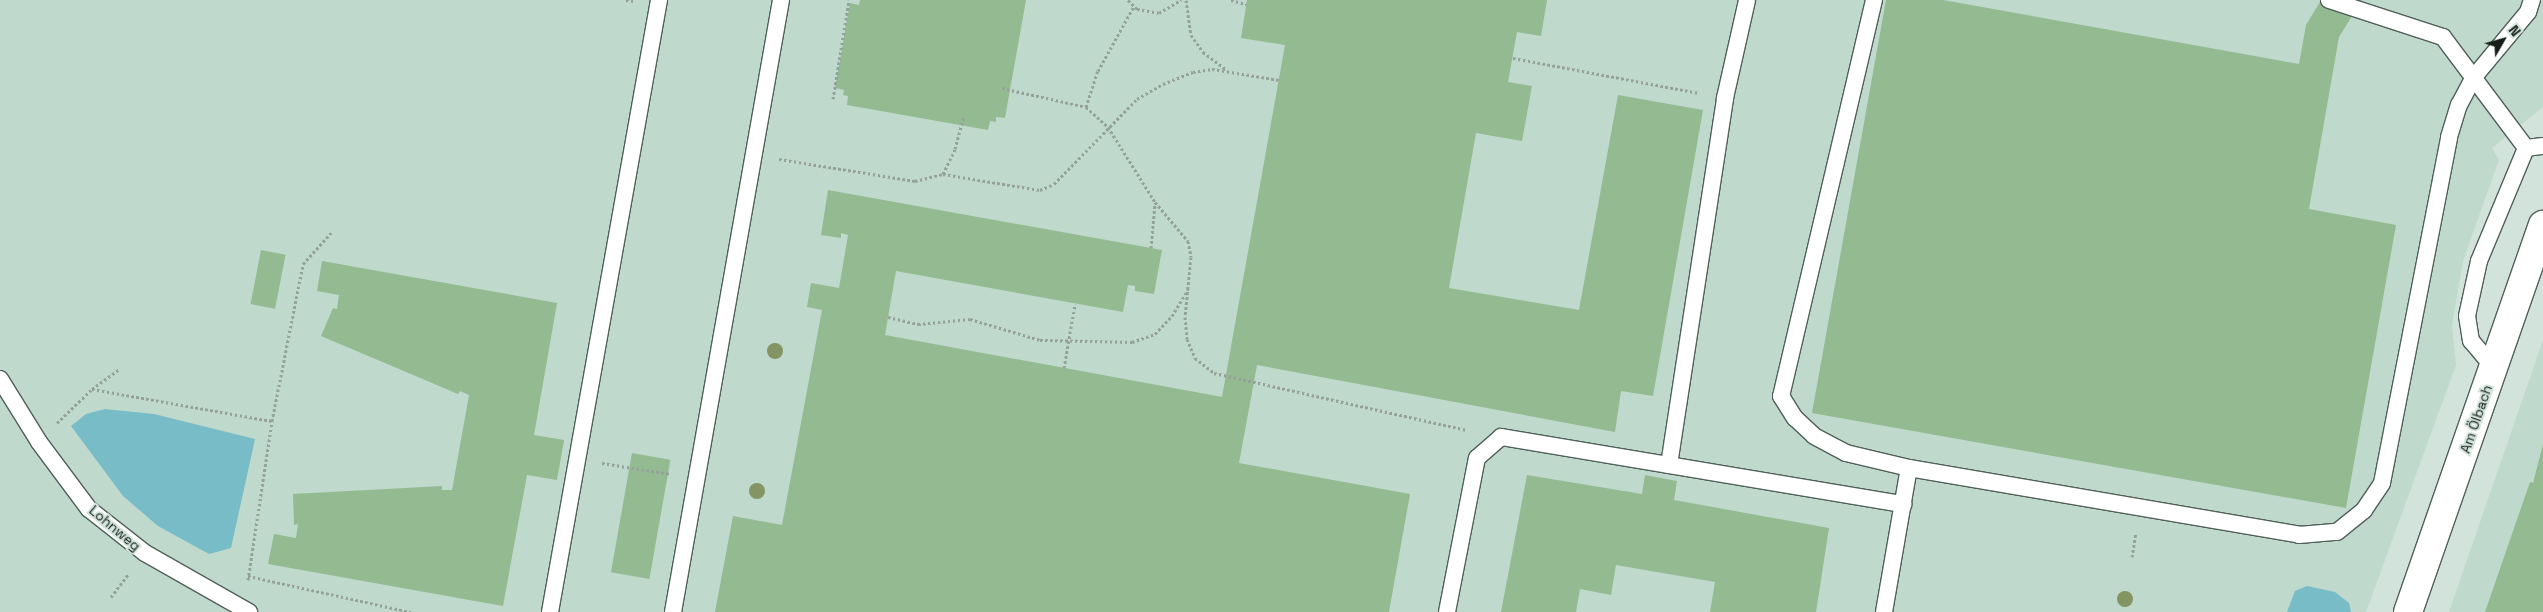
<!DOCTYPE html>
<html>
<head>
<meta charset="utf-8">
<style>
  body { margin:0 }
  #map { position:relative; width:2543px; height:612px; overflow:hidden; background:#d1e3da; font-family:"Space Grotesk",sans-serif }
  div>[style] { position:absolute }
  .built>* { inset:0; background:#bfd9cc }
  .water>* { inset:0; background:#78bcc8 }
  .building>* { inset:0; background:#94ba91; transform-origin:0 0 }
  .path>* { height:3px; margin-top:-1.5px; transform-origin:0; background:repeating-linear-gradient(90deg,#94a29b 0 2.5px,transparent 0 5px) }
  .roads { filter:drop-shadow(1px 0 #506059) drop-shadow(-1px 0 #506059) drop-shadow(0 1px #506059) drop-shadow(0 -1px #506059) }
  .lane>* { height:16px; margin:-8px; padding:0 8px; transform-origin:8px; border-radius:8px; background:#fff }
  .street>* { height:28px; margin:-14px; padding:0 14px; transform-origin:14px; border-radius:14px; background:#fff }
  .trees>* { width:16px; height:16px; margin:-8px; border-radius:50%; background:#849462 }
  span { translate:-50% -50%; white-space:nowrap; text-align:center; line-height:1.15; -webkit-text-stroke:4px #d1e3da; paint-order:stroke }
  .street-label { font-size:14px; color:#171e1a }
  .north { position:absolute; left:2478px; top:15px; width:50px; height:50px; -webkit-text-stroke:4px #d1e3da; paint-order:stroke; rotate:52deg; font-size:14px; font-weight:700; line-height:20px; text-align:center; color:#171e1a }
  .north::after { content:''; display:block; margin:auto; width:18px; height:22px; background:#171e1a; clip-path:polygon(50% 0,100% 100%,50% 72%,0 100%) }
</style>
</head>
<body>
<div id="map">
  <div class="built">
    <i style="clip-path:polygon(0 0,2543px 0,2543px 107px,2492px 148px,2499px 160px,2463px 261px,2452px 325px,2456px 365px,2366px 612px,0 612px)"></i>
    <i style="clip-path:polygon(2543px 340px,2543px 612px,2449px 612px)"></i>
  </div>
  <div class="water">
    <i style="clip-path:polygon(105px 409px,154px 414px,255px 439px,231px 548px,209px 554px,158px 526px,123px 496px,71px 426px,86px 414px)"></i>
    <i style="clip-path:polygon(2307px 586px,2335px 592px,2349px 603px,2351px 612px,2287px 612px,2295px 591px)"></i>
  </div>
  <div class="building">
    <i style="clip-path:polygon(860px 0,1026px 0,1005px 118px,996px 117px,996px 122px,990px 121px,988px 130px,847px 105px,848px 96px,843px 95px,844px 90px,835px 88px,850px 3px,859px 5px)"></i>
    <i style="clip-path:polygon(1247px 0,1547px 0,1541px 36px,1517px 32px,1508px 82px,1532px 86px,1522px 141px,1476px 133px,1449px 288px,1579px 310px,1618px 95px,1703px 110px,1653px 396px,1621px 391px,1615px 432px,1257px 365px,1239px 463px,1410px 494px,1389px 612px,715px 612px,733px 516px,782px 525px,822px 310px,807px 307px,811px 283px,839px 288px,848px 235px,841px 233px,841px 238px,821px 235px,828px 190px,1162px 250px,1154px 294px,1135px 291px,1135px 286px,1128px 285px,1123px 312px,896px 271px,885px 335px,1222px 397px,1285px 45px,1241px 38px)"></i>
    <i style="clip-path:polygon(1886px 0,1943px 0,2299px 64px,2306px 25px,2321px 0,2362px 0,2339px 37px,2309px 209px,2396px 225px,2346px 508px,1812px 413px)"></i>
    <i style="left:261px;top:250px;width:25px;height:55px;rotate:11deg"></i>
    <i style="clip-path:polygon(322px 261px,557px 303px,534px 435px,564px 440px,557px 480px,527px 475px,503px 606px,268px 564px,274px 534px,296px 538px,298px 524px,294px 525px,293px 494px,442px 486px,442px 490px,452px 490px,469px 395px,460px 391px,458px 394px,321px 336px,333px 308px,337px 309px,339px 295px,317px 291px)"></i>
    <i style="clip-path:polygon(2543px 444px,2543px 612px,2485px 612px,2530px 482px,2533px 483px)"></i>
    <i style="left:632px;top:453px;width:39px;height:121px;rotate:10deg"></i>
    <i style="clip-path:polygon(1527px 475px,1642px 494px,1645px 475px,1677px 481px,1674px 500px,1829px 528px,1816px 612px,1710px 612px,1715px 582px,1616px 565px,1611px 595px,1580px 589px,1576px 612px,1501px 612px)"></i>
  </div>
  <div class="path">
    <i style="left:626px;top:0;width:7px;rotate:8deg"></i>
    <i style="left:1128px;top:0;width:13px;rotate:45deg"></i>
    <i style="left:1137px;top:9px;width:22px;rotate:10deg"></i>
    <i style="left:1159px;top:13px;width:26px;rotate:-31deg"></i>
    <i style="left:1186px;top:0;width:35px;rotate:82deg"></i>
    <i style="left:1191px;top:35px;width:21px;rotate:55deg"></i>
    <i style="left:1203px;top:52px;width:30px;rotate:37deg"></i>
    <i style="left:1231px;top:0;width:16px;rotate:15deg"></i>
    <i style="left:1513px;top:58px;width:189px;rotate:10.7deg"></i>
    <i style="left:1002px;top:88px;width:86px;rotate:12.7deg"></i>
    <i style="left:1086px;top:107px;width:30px;rotate:42deg"></i>
    <i style="left:1108px;top:127px;width:89px;rotate:57.9deg"></i>
    <i style="left:1155px;top:202px;width:51px;rotate:49.8deg"></i>
    <i style="left:1188px;top:241px;width:16px;rotate:79deg"></i>
    <i style="left:1191px;top:257px;width:60px;rotate:95.7deg"></i>
    <i style="left:1185px;top:317px;width:22px;rotate:85deg"></i>
    <i style="left:1187px;top:339px;width:21px;rotate:67deg"></i>
    <i style="left:1195px;top:358px;width:24px;rotate:38deg"></i>
    <i style="left:1214px;top:373px;width:259px;rotate:12.7deg"></i>
    <i style="left:833px;top:99px;width:100px;rotate:-80.8deg"></i>
    <i style="left:1086px;top:107px;width:38px;rotate:-72deg"></i>
    <i style="left:1098px;top:71px;width:74px;rotate:-61deg"></i>
    <i style="left:779px;top:159px;width:138px;rotate:9.2deg"></i>
    <i style="left:915px;top:181px;width:29px;rotate:-14deg"></i>
    <i style="left:943px;top:174px;width:98px;rotate:9.4deg"></i>
    <i style="left:1040px;top:190px;width:15px;rotate:-23deg"></i>
    <i style="left:1054px;top:184px;width:119px;rotate:-45.7deg"></i>
    <i style="left:1137px;top:99px;width:30px;rotate:-30deg"></i>
    <i style="left:1163px;top:84px;width:32px;rotate:-22deg"></i>
    <i style="left:1193px;top:72px;width:19px;rotate:-9deg"></i>
    <i style="left:1212px;top:69px;width:68px;rotate:9.3deg"></i>
    <i style="left:943px;top:174px;width:28px;rotate:-64deg"></i>
    <i style="left:955px;top:149px;width:34px;rotate:-75deg"></i>
    <i style="left:1151px;top:248px;width:45px;rotate:-84.9deg"></i>
    <i style="left:888px;top:317px;width:31px;rotate:13deg"></i>
    <i style="left:918px;top:324px;width:52px;rotate:-5.5deg"></i>
    <i style="left:970px;top:319px;width:73px;rotate:16.7deg"></i>
    <i style="left:1040px;top:340px;width:92px;rotate:1.2deg"></i>
    <i style="left:1132px;top:342px;width:24px;rotate:-19deg"></i>
    <i style="left:1155px;top:334px;width:25px;rotate:-47deg"></i>
    <i style="left:1172px;top:316px;width:31px;rotate:-59deg"></i>
    <i style="left:1064px;top:368px;width:65px;rotate:-80.2deg"></i>
    <i style="left:92px;top:389px;width:183px;rotate:10.1deg"></i>
    <i style="left:57px;top:423px;width:49px;rotate:-44.2deg"></i>
    <i style="left:92px;top:389px;width:34px;rotate:-36deg"></i>
    <i style="left:602px;top:463px;width:69px;rotate:9.2deg"></i>
    <i style="left:2132px;top:557px;width:24px;rotate:-81deg"></i>
    <i style="left:248px;top:576px;width:167px;rotate:12.5deg"></i>
    <i style="left:248px;top:580px;width:161px;rotate:-81.4deg"></i>
    <i style="left:272px;top:421px;width:160px;rotate:-78.8deg"></i>
    <i style="left:303px;top:264px;width:42px;rotate:-47.9deg"></i>
    <i style="left:111px;top:597px;width:30px;rotate:-53deg"></i>
  </div>
  <div class="roads">
    <div class="lane">
      <i style="left:1874px;top:0;width:407px;rotate:103.2deg"></i>
      <i style="left:1781px;top:396px;width:26px;rotate:58deg"></i>
      <i style="left:1795px;top:418px;width:26px;rotate:43deg"></i>
      <i style="left:1814px;top:436px;width:36px;rotate:28deg"></i>
      <i style="left:1846px;top:453px;width:65px;rotate:13.4deg"></i>
      <i style="left:1909px;top:468px;width:396px;rotate:9.7deg"></i>
      <i style="left:2299px;top:535px;width:38px;rotate:-5deg"></i>
      <i style="left:2337px;top:532px;width:35px;rotate:-39deg"></i>
      <i style="left:2364px;top:510px;width:32px;rotate:-56deg"></i>
      <i style="left:2382px;top:483px;width:352px;rotate:-79deg"></i>
      <i style="left:2449px;top:137px;width:34px;rotate:-73deg"></i>
      <i style="left:2459px;top:105px;width:32px;rotate:-62deg"></i>
      <i style="left:2474px;top:77px;width:85px;rotate:-50.3deg"></i>
      <i style="left:2528px;top:12px;width:13px;rotate:-72deg"></i>
      <i style="left:2329px;top:0;width:120px;rotate:18deg"></i>
      <i style="left:2443px;top:37px;width:139px;rotate:53.2deg"></i>
      <i style="left:2526px;top:148px;width:17px;rotate:-7deg"></i>
      <i style="left:2494px;top:368px;width:35px;rotate:-130deg"></i>
      <i style="left:2471px;top:341px;width:25px;rotate:-99deg"></i>
      <i style="left:2467px;top:316px;width:56px;rotate:-77.7deg"></i>
      <i style="left:2479px;top:261px;width:122px;rotate:-67.4deg"></i>
      <i style="left:0;top:379px;width:74px;rotate:58.2deg"></i>
      <i style="left:39px;top:442px;width:84px;rotate:53.3deg"></i>
      <i style="left:89px;top:509px;width:71px;rotate:38.2deg"></i>
      <i style="left:145px;top:553px;width:120px;rotate:29.6deg"></i>
      <i style="left:1669px;top:465px;width:371px;rotate:-81.3deg"></i>
      <i style="left:1725px;top:98px;width:100px;rotate:-77.3deg"></i>
      <i style="left:550px;top:612px;width:622px;rotate:-79.9deg"></i>
      <i style="left:673px;top:612px;width:621px;rotate:-79.99deg"></i>
      <i style="left:1447px;top:612px;width:157px;rotate:-79deg"></i>
      <i style="left:1477px;top:458px;width:32px;rotate:-41deg"></i>
      <i style="left:1501px;top:437px;width:408px;rotate:9.5deg"></i>
      <i style="left:1884px;top:612px;width:146px;rotate:-80.2deg"></i>
    </div>
    <div class="street">
      <i style="left:2408px;top:612px;width:410px;rotate:-70.8deg"></i>
    </div>
  </div>
  <div class="trees">
    <i style="left:775px;top:351px"></i>
    <i style="left:757px;top:491px"></i>
    <i style="left:2125px;top:599px"></i>
  </div>
  <div class="street-label">
    <span style="left:2476px;top:419px;rotate:-71deg">Am Ölbach</span>
    <span style="left:115px;top:528px;rotate:40deg">Lohnweg</span>
  </div>
  <div class="north">N</div>
</div>
</body>
</html>
